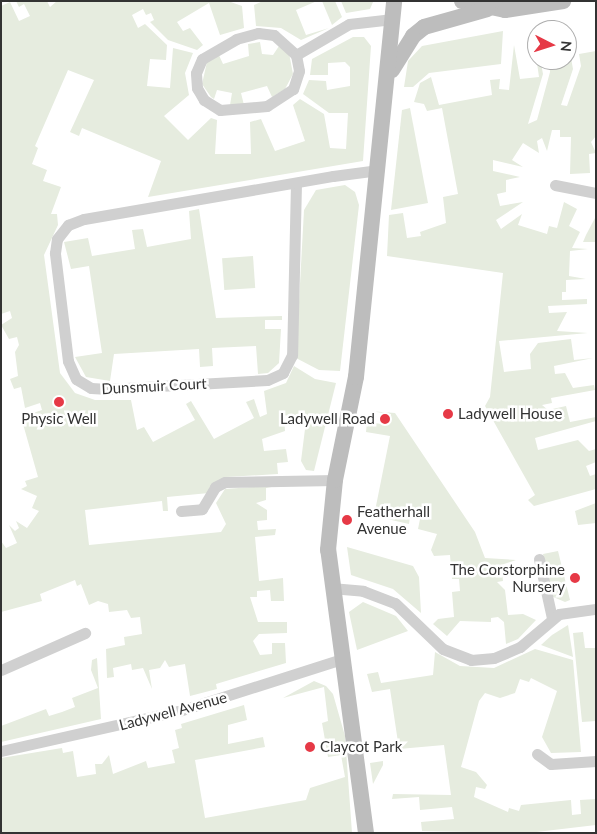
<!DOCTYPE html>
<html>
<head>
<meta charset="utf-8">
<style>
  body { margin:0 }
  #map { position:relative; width:597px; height:834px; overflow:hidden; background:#fff; font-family:Lato,sans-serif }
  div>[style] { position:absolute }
  .green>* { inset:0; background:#e6ecdf; transform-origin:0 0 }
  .street>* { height:11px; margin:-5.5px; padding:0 5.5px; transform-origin:5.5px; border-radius:5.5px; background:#d0d0d0 }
  .secondary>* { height:16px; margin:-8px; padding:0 8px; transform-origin:8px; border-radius:8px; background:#bdbdbd }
  .dots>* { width:14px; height:14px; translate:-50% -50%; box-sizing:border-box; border:2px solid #fff; border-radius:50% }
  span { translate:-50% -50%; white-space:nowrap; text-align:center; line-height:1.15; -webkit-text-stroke:5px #fff; paint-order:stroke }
  .street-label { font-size:15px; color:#333 }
  .poi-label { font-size:15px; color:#333 }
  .left { translate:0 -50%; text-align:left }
  .right { translate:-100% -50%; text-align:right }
  .frame { position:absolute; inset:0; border:2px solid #333; pointer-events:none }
  .north { position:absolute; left:527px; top:20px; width:50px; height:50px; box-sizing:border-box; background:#fff; border:1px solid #adadad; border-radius:50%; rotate:95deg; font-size:14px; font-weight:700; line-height:20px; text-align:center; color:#333 }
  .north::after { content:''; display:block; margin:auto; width:18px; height:22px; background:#e63946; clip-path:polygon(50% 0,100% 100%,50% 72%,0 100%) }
</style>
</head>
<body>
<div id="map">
  <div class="green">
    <i style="clip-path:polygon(16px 1px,47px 1px,50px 7px,57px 1px,228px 1px,242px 6px,244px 28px,220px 35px,209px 3px,177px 22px,183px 31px,190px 28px,203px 45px,197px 50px,168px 40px,150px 22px,154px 20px,151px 13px,146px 15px,143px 9px,132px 15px,138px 28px,145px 24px,167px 45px,166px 60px,150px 59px,147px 86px,170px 88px,173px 48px,193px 53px,185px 73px,189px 95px,164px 116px,188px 140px,211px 118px,217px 120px,215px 154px,251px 154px,250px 122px,261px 119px,275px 151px,305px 141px,293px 105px,300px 99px,324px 114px,330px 148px,346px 149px,348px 113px,329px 113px,303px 94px,309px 80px,326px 81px,327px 90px,350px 86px,350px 67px,345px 62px,328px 63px,328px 75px,310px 75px,312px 59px,353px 37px,364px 37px,371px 46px,363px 161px,148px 197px,161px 161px,82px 128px,79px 136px,70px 132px,94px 80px,68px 70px,35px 146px,38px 148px,32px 164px,47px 170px,43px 181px,61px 187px,51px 214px,57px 214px,58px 225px,44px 255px,60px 373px,75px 393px,95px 400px,131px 400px,137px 430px,144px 427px,153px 442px,195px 420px,186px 404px,191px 401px,214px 439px,254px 418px,246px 402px,254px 399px,260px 417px,267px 414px,264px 391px,286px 383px,294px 366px,315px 379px,336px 383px,314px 471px,306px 470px,301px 461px,306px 421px,284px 415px,285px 431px,262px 439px,264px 451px,286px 449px,288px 462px,277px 463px,278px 474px,226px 477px,209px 493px,167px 497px,168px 511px,163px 511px,162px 501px,85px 510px,89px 545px,221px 532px,226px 524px,216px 503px,225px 489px,282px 485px,266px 488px,266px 500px,256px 503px,267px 510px,267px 520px,257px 521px,258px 530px,276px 529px,275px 535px,255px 537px,259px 581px,283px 578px,284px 601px,271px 601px,270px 590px,257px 591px,257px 597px,250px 597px,258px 622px,287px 622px,287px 633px,259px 634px,253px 641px,260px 655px,272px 654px,272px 643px,285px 643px,286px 663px,216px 684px,217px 689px,190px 696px,185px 664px,169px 667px,165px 660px,160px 668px,149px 670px,152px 689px,143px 668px,132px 670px,131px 664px,113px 668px,114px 677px,107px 678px,106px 649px,125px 645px,124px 637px,142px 634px,140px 617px,131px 618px,127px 610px,109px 612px,108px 604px,98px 601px,89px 605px,81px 584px,77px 586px,75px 580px,40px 594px,42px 601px,1px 612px,1px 541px,6px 548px,17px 543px,9px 525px,15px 531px,19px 528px,16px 521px,27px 528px,39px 511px,32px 508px,37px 496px,21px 489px,27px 486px,25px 481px,38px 477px,21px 417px,42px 410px,40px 403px,25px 408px,21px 387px,14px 389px,10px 379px,18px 376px,15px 352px,19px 345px,17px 337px,9px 339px,1px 325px,12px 318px,10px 311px,1px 314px,1px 6px,10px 2px,19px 21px,30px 16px,24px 4px,19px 7px)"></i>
    <i style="clip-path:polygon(263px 1px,317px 1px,296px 10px,306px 35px,329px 28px,301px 40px,281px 28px,256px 26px,254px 5px)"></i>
    <i style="clip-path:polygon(322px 1px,335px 1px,342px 17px,332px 25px)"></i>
    <i style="clip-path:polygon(341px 1px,373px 1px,373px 2px,370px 9px,346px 13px)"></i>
    <i style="clip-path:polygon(503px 31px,501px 64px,429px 73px,413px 87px,404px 87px,408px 61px,422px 46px)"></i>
    <i style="clip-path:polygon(567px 36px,573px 69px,561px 105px,567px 106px,581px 66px,579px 54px,596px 51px,596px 136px,591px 142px,596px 153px,589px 154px,590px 173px,570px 174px,571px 137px,560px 137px,560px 130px,552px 130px,547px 151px,542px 138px,537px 141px,539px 153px,523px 143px,512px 160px,523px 167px,493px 160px,493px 171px,520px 177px,506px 180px,506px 192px,497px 194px,500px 206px,523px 202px,496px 220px,501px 229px,522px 214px,518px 225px,547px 234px,549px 226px,557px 228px,564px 202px,577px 209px,569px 226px,580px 232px,572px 248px,588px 249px,570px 251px,569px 276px,586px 279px,566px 280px,566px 292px,562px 292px,562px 300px,587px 299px,587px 304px,548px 306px,549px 313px,567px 312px,557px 331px,588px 333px,499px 341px,504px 372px,531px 369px,530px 354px,538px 343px,571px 339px,574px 360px,593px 358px,554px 366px,555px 374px,565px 373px,573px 388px,594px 385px,595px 390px,551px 398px,552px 403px,542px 405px,548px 410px,566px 406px,570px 422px,596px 417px,596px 421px,535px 438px,538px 450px,578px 440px,589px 451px,596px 449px,596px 462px,586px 466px,590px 476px,596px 474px,596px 489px,534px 506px,528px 500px,535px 495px,485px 406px,490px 397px,503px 273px,387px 256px,389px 215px,403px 213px,407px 238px,421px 236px,420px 232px,446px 223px,443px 197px,458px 194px,442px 108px,427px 111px,424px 104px,414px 102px,420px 83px,431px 77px,439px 105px,492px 95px,490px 80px,500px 79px,499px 89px,509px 90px,514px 45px,520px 79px,539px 77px,534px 42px,537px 41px,543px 74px,528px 124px,537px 120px,550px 72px,549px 60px,567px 60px)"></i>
    <i style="clip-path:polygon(260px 42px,262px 54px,273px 55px,279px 46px,289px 53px,293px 74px,285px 89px,272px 97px,267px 86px,241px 93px,244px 105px,230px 105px,232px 93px,217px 90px,214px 99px,211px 97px,202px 84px,207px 62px,218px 53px,223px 64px,249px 56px,248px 44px)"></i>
    <i style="clip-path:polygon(410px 108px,428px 203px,391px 210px,402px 110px)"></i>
    <i style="clip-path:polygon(345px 185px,355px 192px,359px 205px,340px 371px,319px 370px,296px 358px,304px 210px,316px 190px)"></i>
    <i style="clip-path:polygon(199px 209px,216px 318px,282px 316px,282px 320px,265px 320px,265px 329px,281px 329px,279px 363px,268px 373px,258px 374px,256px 346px,212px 348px,213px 366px,200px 367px,199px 349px,114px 354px,110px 381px,86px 377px,75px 357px,102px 353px,89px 266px,71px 269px,64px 242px,88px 238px,92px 256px,135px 249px,132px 230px,143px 229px,147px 247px,191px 239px,189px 211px)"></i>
    <i style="clip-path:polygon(595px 218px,596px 242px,583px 242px,586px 235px)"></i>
    <i style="left:253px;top:256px;width:32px;height:31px;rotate:86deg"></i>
    <i style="clip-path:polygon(369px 411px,395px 413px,475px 532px,485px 558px,516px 560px,501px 565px,503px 581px,497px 582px,505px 590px,508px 615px,523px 614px,536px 620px,518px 639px,506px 644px,504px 622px,498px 617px,491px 618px,491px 622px,460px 621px,447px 636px,433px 624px,438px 619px,454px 617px,452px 592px,460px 591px,459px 579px,452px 579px,450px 555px,434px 556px,431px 550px,437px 534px,418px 529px,420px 519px,410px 517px,409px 524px,374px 516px,390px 436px,366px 432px,367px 422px,389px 425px,391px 414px)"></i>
    <i style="clip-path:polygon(596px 503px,596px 523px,578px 525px,575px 511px)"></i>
    <i style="clip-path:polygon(347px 547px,413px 566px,419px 577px,421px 613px,393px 589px,351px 575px)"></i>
    <i style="clip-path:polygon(558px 551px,570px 600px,565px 602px,551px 596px,543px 554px)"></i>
    <i style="clip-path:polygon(363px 602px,396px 616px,408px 631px,357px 650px,349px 612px)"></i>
    <i style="clip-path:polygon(568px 625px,573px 657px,541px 645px,552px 635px)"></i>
    <i style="clip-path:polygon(583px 632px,585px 648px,596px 648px,596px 721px,582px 722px,573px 633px)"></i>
    <i style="clip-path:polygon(535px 649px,573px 660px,581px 752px,551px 753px,542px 737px,557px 691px,531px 678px,529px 682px,520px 679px,515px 693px,500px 698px,485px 693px,479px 701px,461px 767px,476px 772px,487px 785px,485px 789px,476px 787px,474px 797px,508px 812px,509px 808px,519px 811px,521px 805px,571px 800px,572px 815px,581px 814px,580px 800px,596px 799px,596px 825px,528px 833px,422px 831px,421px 822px,454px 819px,452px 807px,420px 810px,419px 797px,392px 799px,393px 794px,451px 795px,444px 745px,399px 749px,390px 689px,372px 692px,367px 674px,378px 672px,381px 683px,433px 675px,435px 652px,460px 666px,494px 668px)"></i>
    <i style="clip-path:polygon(97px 658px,101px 719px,1px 742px,1px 726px,46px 709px,49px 716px,62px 712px,75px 707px,72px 698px,98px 688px,91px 670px,92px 660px)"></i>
    <i style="clip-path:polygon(314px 681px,326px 686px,333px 694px,345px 736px,352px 833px,1px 833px,1px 758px,62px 748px,63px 753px,73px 751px,77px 777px,96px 774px,95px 764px,102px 764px,109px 755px,113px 774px,146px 761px,148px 768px,175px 763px,172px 750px,179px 748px,175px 730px,182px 728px,181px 724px,244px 705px,247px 720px,228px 725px,228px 744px,263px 737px,265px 747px,195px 760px,205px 818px,306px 800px,310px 788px,345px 777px,341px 755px,328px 757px,322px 723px,328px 721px,324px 687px,283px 698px)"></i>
    <i style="clip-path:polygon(383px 761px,383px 765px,373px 784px,370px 763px)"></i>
  </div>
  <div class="street">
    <i style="left:296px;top:55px;width:16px;rotate:79deg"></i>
    <i style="left:299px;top:71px;width:19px;rotate:108deg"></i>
    <i style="left:293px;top:89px;width:31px;rotate:147deg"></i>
    <i style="left:267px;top:106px;width:47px;rotate:175.1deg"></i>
    <i style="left:220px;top:110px;width:19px;rotate:-148deg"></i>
    <i style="left:204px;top:100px;width:14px;rotate:-120deg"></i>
    <i style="left:197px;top:88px;width:15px;rotate:-94deg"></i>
    <i style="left:196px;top:73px;width:15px;rotate:-67deg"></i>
    <i style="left:202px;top:59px;width:39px;rotate:-30deg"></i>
    <i style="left:236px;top:39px;width:23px;rotate:-15deg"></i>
    <i style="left:258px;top:33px;width:16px;rotate:7deg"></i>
    <i style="left:274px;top:35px;width:30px;rotate:42deg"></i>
    <i style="left:296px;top:55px;width:61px;rotate:-30.3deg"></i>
    <i style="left:349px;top:24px;width:44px;rotate:-6.5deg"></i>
    <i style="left:296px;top:183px;width:172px;rotate:91.3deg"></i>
    <i style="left:292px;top:355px;width:20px;rotate:117deg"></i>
    <i style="left:283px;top:373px;width:17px;rotate:156deg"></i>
    <i style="left:267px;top:380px;width:159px;rotate:176.8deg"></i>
    <i style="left:108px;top:389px;width:17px;rotate:-177deg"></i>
    <i style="left:91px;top:388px;width:17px;rotate:-149deg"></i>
    <i style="left:76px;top:379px;width:20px;rotate:-114deg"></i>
    <i style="left:68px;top:361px;width:109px;rotate:-96.9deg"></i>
    <i style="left:55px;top:253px;width:14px;rotate:-82deg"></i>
    <i style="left:57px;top:239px;width:18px;rotate:-52deg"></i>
    <i style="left:68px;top:225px;width:17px;rotate:-21deg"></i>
    <i style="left:84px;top:219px;width:253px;rotate:-9.8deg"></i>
    <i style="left:333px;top:176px;width:46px;rotate:-7.4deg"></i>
    <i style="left:555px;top:185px;width:42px;rotate:11deg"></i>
    <i style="left:181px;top:511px;width:21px;rotate:-5deg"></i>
    <i style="left:202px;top:509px;width:26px;rotate:-59deg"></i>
    <i style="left:215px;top:487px;width:11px;rotate:-27deg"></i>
    <i style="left:225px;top:482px;width:110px;rotate:-1deg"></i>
    <i style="left:539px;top:559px;width:60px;rotate:77.6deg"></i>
    <i style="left:331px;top:588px;width:32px;rotate:5deg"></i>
    <i style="left:363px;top:591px;width:34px;rotate:21deg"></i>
    <i style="left:395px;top:603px;width:66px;rotate:43.8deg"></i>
    <i style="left:443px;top:649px;width:30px;rotate:21deg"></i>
    <i style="left:471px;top:660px;width:23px;rotate:-5deg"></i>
    <i style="left:494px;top:658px;width:28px;rotate:-23deg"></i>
    <i style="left:520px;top:647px;width:51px;rotate:-40.2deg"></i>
    <i style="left:559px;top:614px;width:37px;rotate:-8deg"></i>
    <i style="left:1px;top:670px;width:92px;rotate:-23.8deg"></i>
    <i style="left:1px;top:751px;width:182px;rotate:-12.7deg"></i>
    <i style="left:179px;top:711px;width:171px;rotate:-17.7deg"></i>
    <i style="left:537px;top:754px;width:17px;rotate:36deg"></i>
    <i style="left:551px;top:764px;width:45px;rotate:-3.8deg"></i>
  </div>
  <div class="secondary">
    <i style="left:462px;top:1px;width:44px;rotate:11.8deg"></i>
    <i style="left:505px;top:10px;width:59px;rotate:-8.8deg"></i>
    <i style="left:392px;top:70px;width:40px;rotate:-58deg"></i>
    <i style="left:413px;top:36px;width:14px;rotate:-39deg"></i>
    <i style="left:424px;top:27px;width:66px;rotate:-15.7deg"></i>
    <i style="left:366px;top:833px;width:286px;rotate:-97.6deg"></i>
    <i style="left:328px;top:550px;width:70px;rotate:-84.3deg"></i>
    <i style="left:335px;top:480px;width:105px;rotate:-78.5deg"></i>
    <i style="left:356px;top:377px;width:378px;rotate:-84.2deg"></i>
  </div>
  <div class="dots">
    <i style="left:59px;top:402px;background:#e63946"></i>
    <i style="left:448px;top:414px;background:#e63946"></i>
    <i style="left:385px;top:419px;background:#e63946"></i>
    <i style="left:347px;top:520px;background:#e63946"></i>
    <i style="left:575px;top:578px;background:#e63946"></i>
    <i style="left:310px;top:747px;background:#e63946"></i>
  </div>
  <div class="street-label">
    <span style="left:154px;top:386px;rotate:-3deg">Dunsmuir Court</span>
    <span style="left:173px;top:711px;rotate:-15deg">Ladywell Avenue</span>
  </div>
  <div class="poi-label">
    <span class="left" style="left:458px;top:414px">Ladywell House</span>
    <span style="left:59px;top:419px">Physic Well</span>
    <span class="right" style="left:375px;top:419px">Ladywell Road</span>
    <span class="left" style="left:357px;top:520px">Featherhall<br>Avenue</span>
    <span class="right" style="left:565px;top:578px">The Corstorphine<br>Nursery</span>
    <span class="left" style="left:320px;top:747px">Claycot Park</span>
  </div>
  <div class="frame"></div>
  <div class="north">N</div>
</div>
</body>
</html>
